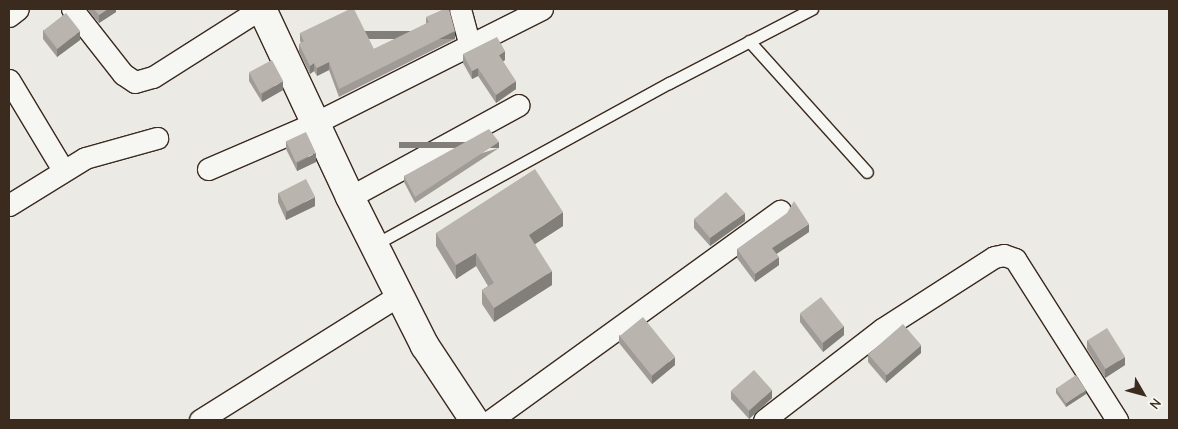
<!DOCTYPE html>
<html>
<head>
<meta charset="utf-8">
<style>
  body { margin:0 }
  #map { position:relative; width:1178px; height:429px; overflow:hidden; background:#ebeae5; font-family:"Comic Neue",sans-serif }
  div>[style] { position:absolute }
  .roads { filter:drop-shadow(1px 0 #3b2a1e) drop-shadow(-1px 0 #3b2a1e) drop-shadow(0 1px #3b2a1e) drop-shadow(0 -1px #3b2a1e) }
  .service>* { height:11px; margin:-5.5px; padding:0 5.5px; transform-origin:5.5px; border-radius:5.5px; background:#f6f6f2 }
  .minor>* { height:21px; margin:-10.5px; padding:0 10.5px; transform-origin:10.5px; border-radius:10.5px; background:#f6f6f2 }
  .tertiary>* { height:28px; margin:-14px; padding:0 14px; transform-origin:14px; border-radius:14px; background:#f6f6f2 }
  .wall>* { inset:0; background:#a09b96 }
  .shaded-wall>* { inset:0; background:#827e7a; transform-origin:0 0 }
  .building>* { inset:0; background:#bab4ae; transform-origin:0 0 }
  span { translate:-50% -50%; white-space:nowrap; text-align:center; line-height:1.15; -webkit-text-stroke:4px #f6f6f2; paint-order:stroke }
  .frame { position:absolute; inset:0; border:10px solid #3b2a1e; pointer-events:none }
  .north { position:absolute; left:1118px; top:369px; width:50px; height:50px; -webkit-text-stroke:4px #f6f6f2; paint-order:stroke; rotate:128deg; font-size:14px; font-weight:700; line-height:20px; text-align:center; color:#3b2a1e }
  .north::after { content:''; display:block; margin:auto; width:18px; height:22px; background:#3b2a1e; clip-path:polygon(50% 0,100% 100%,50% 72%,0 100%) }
</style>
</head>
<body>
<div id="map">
  <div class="roads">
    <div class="service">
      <i style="left:749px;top:41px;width:176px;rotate:48deg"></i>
      <i style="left:374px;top:245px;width:337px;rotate:-28.8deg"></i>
      <i style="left:669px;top:83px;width:161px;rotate:-27.4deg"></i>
    </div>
    <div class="minor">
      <i style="left:72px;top:9px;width:83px;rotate:51.9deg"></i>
      <i style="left:123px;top:74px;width:14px;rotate:34deg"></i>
      <i style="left:135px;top:82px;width:19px;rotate:-16deg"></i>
      <i style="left:153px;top:77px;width:127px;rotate:-32.4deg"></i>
      <i style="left:460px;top:9px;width:39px;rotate:75deg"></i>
      <i style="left:9px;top:16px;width:11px;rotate:-38deg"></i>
      <i style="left:9px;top:80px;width:105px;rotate:59deg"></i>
      <i style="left:208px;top:169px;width:116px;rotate:-23.3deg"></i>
      <i style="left:315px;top:123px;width:254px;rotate:-26.7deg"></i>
      <i style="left:350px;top:197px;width:192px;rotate:-28.6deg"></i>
      <i style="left:9px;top:205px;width:89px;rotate:-31.7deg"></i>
      <i style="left:85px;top:158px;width:75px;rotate:-15.5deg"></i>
      <i style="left:200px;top:420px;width:235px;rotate:-32.1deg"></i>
      <i style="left:491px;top:420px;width:357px;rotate:-35.9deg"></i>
      <i style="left:764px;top:420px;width:149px;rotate:-37.6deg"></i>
      <i style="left:882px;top:329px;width:133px;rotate:-32.7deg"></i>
      <i style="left:994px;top:257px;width:10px;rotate:-11deg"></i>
      <i style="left:1004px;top:255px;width:12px;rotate:20deg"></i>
      <i style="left:1015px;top:259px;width:191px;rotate:57.6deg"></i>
    </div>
    <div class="tertiary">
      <i style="left:262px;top:9px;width:208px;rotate:64.9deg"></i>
      <i style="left:350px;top:197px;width:167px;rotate:63.3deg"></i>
      <i style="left:425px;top:346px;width:89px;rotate:56.5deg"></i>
    </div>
  </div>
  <div class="wall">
    <i style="clip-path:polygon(87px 9px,116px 9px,116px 12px,99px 23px)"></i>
    <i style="clip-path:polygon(426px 17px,455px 39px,339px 97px,329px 70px,317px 76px,314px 71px,310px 74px,299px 52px,299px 44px,301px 43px,300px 41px,300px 33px,374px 49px,426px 24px)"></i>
    <i style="clip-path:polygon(43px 30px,80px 40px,57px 57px,43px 39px)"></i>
    <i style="clip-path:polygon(463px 54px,505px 60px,503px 61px,516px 89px,496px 103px,478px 76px,472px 79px,463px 63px)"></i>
    <i style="clip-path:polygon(249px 73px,283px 90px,262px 102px,249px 81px)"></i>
    <i style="clip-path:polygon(286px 141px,316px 162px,297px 171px,286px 149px)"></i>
    <i style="clip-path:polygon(499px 148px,415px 203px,404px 182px,404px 176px)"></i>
    <i style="clip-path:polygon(278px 193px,315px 206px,286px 220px,278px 202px)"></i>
    <i style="clip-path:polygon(694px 219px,745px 221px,710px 246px,694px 228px)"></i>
    <i style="clip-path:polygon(563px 226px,535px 244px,552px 285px,494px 322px,482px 304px,482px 290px,488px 286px,476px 266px,456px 279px,436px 246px,436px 233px)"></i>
    <i style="clip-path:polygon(809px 232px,776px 254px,779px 265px,755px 282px,737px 258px,737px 249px)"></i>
    <i style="clip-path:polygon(800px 314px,844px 335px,823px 352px,800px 322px)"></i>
    <i style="clip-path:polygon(619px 335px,675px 365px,652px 384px,619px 343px)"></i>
    <i style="clip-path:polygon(1087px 340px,1125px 365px,1105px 378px,1087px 349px)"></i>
    <i style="clip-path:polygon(921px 353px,886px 383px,868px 362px,868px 354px)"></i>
    <i style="clip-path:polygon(1056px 388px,1086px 394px,1066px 407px,1056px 393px)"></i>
    <i style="clip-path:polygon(731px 391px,772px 398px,749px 419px,731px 399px)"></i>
  </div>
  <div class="shaded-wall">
    <i style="clip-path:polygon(108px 9px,116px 9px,116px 12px,99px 23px,99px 15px)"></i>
    <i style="clip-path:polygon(80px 31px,80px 40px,57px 57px,57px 49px)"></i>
    <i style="left:455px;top:31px;width:8px;height:130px;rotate:90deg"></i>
    <i style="clip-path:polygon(505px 51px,505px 60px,499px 64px,499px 55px)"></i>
    <i style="clip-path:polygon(329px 62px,329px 70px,317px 76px,317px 68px)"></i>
    <i style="clip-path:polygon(314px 63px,314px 71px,310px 74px,310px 66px)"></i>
    <i style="clip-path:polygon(478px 68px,478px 76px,472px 79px,472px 71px)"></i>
    <i style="clip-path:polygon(283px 81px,283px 90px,262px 102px,262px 94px)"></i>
    <i style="clip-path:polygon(516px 81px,516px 89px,496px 103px,496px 95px)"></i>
    <i style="left:499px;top:142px;width:6px;height:100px;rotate:90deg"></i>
    <i style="clip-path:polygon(316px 153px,316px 162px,297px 171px,297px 163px)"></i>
    <i style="clip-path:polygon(315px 197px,315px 206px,286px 220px,286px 212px)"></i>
    <i style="clip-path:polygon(563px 212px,563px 226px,529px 248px,529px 235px)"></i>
    <i style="clip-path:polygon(745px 213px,745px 221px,710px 246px,710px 238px)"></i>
    <i style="clip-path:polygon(809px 224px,809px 232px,772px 257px,772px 248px)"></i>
    <i style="clip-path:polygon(476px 253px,476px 266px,456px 279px,456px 265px)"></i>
    <i style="clip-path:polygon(779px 257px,779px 265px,755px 282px,755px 274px)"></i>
    <i style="clip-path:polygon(552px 271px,552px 285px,494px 322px,494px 308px)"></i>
    <i style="clip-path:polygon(844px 326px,844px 335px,823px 352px,823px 343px)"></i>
    <i style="clip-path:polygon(921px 345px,921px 353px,886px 383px,886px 375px)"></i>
    <i style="clip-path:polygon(675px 357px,675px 365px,652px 384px,652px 376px)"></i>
    <i style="clip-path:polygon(1125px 357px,1125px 365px,1105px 378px,1105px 369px)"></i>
    <i style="clip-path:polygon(772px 390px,772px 398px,749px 419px,749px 410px)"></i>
    <i style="clip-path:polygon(1086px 390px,1086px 394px,1066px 407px,1066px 403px)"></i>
  </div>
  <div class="building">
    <i style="clip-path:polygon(94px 9px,108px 9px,99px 15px)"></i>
    <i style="clip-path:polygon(350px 9px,354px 9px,374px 49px,429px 22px,426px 17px,444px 9px,449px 9px,455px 31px,339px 89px,329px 62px,317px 68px,314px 63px,310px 66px,299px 44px,304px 41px,300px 33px)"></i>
    <i style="left:66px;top:13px;width:23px;height:29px;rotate:52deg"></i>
    <i style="clip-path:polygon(497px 37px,505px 51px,499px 55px,516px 81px,496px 95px,478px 68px,472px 71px,463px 54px)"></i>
    <i style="left:272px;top:60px;width:24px;height:26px;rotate:62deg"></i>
    <i style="clip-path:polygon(489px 129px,499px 142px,415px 197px,404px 176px)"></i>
    <i style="left:306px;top:132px;width:23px;height:22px;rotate:65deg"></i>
    <i style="clip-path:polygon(535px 169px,563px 212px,529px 235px,552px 271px,494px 308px,482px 290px,494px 283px,476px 253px,456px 265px,436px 233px)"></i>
    <i style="left:306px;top:179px;width:20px;height:31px;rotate:63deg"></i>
    <i style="clip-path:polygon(726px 192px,745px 213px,710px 238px,694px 219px)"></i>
    <i style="clip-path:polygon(794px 201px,809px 224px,772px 248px,779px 257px,755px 274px,737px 249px,787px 213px)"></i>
    <i style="left:821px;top:297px;width:37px;height:27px;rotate:52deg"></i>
    <i style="left:643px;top:317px;width:51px;height:30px;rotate:51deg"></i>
    <i style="left:903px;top:324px;width:28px;height:46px;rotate:49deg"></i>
    <i style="left:1107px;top:328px;width:34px;height:23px;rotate:58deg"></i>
    <i style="left:754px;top:370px;width:27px;height:31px;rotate:48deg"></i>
    <i style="left:1076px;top:375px;width:18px;height:24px;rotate:56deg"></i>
  </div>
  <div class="frame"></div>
  <div class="north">N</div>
</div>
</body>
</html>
